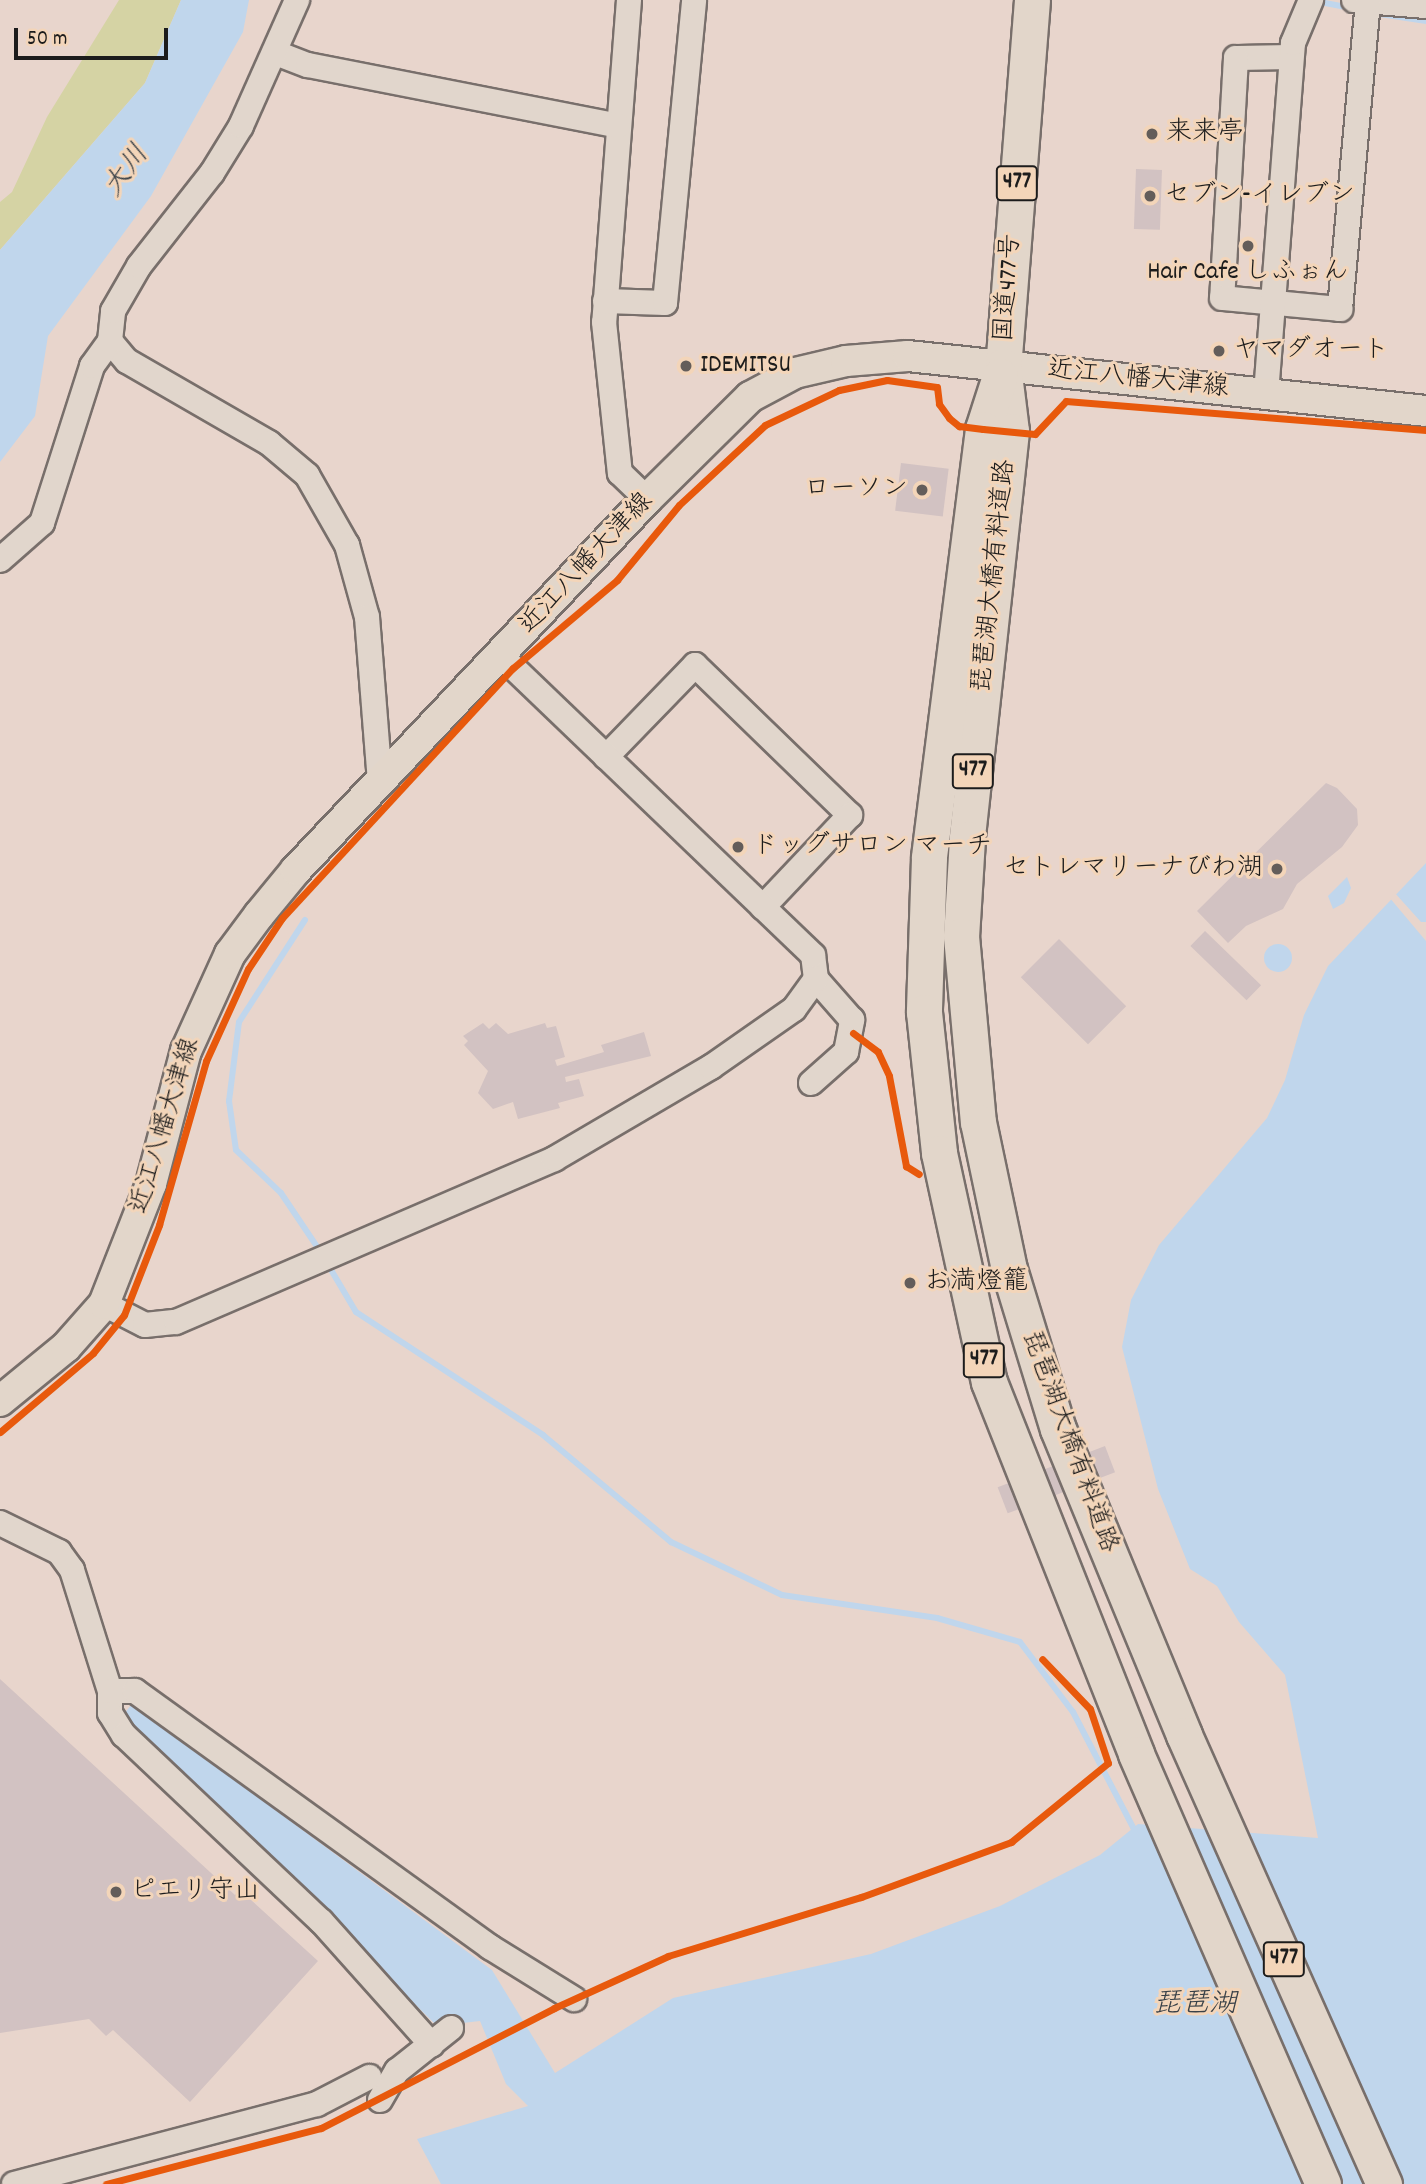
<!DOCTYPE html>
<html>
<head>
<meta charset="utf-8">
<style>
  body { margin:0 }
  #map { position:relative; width:1426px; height:2184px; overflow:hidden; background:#e8d5cc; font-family:Dekko,"Klee One",sans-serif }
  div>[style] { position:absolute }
  .green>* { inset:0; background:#d5d3a4 }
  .water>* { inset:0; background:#c0d6ec }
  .round { border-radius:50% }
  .pier>* { inset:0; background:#e8d5cc }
  .stream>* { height:6px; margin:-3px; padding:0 3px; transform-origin:3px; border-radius:3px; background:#c0d6ec }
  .building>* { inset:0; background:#d2c2c2; transform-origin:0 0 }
  .roads { filter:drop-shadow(2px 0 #786f6b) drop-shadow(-2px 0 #786f6b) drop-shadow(0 2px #786f6b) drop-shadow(0 -2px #786f6b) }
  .minor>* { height:24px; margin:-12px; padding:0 12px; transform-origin:12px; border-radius:12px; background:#e1d6cc }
  .major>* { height:30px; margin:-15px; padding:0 15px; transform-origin:15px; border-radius:15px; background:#e2d6ca }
  .highway>* { height:35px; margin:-17.5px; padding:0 17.5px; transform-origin:17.5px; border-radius:17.5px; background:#e2d6ca }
  .cycleway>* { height:7px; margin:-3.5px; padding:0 3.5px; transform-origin:3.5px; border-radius:3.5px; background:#e8590c }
  .dots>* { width:19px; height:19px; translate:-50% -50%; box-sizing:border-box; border:4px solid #f3d5b9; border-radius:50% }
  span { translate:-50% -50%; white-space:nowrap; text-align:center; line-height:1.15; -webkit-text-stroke:6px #f3d5b9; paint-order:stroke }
  .shield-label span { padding:2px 5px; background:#f3d5b9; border:2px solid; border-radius:5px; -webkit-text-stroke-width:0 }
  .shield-label { font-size:24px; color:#1c1c1c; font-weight:700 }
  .poi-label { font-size:26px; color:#1c1c1c }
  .left { translate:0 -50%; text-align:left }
  .right { translate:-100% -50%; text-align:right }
  .street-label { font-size:26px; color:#1c1c1c }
  .water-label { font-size:28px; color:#394148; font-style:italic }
  .scale { position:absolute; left:14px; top:28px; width:154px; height:32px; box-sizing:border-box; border:4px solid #1c1c1c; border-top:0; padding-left:9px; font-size:21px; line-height:24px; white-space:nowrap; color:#1c1c1c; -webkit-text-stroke:5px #f3d5b9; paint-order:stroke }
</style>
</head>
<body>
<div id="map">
  <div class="green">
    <i style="clip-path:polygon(119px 0,181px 0,145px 83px,0 250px,0 202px,12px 192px,47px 117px)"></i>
  </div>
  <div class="water">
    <i style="clip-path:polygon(181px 0,249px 0,243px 32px,151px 196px,48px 336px,35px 416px,0 462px,0 250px,145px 83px)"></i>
    <i style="clip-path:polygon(1426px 863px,1426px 2184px,441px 2184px,417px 2139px,528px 2106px,506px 2084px,480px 2021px,437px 2026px,123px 1715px,132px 1704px,492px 1970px,555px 2073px,673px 1998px,871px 1954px,1000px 1906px,1100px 1855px,1138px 1824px,1318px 1838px,1285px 1675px,1239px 1622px,1217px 1586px,1190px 1569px,1158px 1489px,1122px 1347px,1131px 1300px,1159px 1245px,1267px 1118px,1285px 1080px,1304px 1015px,1328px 966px)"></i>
    <i style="clip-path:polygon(1347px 877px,1351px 888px,1344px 903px,1333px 909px,1328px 896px)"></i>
    <i class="round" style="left:1264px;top:944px;width:28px;height:28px"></i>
  </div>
  <div class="pier">
    <i style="clip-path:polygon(1394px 892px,1421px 922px,1426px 922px,1426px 941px,1389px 897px)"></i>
  </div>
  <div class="stream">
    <i style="left:1315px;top:1px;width:38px;rotate:11deg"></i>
    <i style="left:1373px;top:13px;width:54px;rotate:8.6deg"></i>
    <i style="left:305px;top:920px;width:121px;rotate:122.9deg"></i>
    <i style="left:239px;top:1022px;width:80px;rotate:97.2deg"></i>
    <i style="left:229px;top:1101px;width:49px;rotate:81.9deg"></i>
    <i style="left:236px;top:1150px;width:62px;rotate:43.7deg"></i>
    <i style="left:281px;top:1193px;width:73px;rotate:56.1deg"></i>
    <i style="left:327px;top:1263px;width:57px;rotate:59.4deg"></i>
    <i style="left:356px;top:1312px;width:224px;rotate:33.3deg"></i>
    <i style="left:543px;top:1435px;width:167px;rotate:39.9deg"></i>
    <i style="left:671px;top:1542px;width:123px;rotate:25.5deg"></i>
    <i style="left:782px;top:1595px;width:157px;rotate:8.4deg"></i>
    <i style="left:937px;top:1618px;width:86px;rotate:16.1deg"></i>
    <i style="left:1020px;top:1642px;width:88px;rotate:52.9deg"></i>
    <i style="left:1073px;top:1712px;width:134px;rotate:62.5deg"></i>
  </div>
  <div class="building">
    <i style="left:1136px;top:169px;width:26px;height:60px;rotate:2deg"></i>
    <i style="left:901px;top:463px;width:48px;height:48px;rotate:7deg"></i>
    <i style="clip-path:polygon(1326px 783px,1337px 788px,1357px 809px,1358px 825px,1342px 847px,1297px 884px,1283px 909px,1246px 926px,1228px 943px,1197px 911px)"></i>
    <i style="left:1205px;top:931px;width:78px;height:21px;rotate:44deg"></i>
    <i style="left:1059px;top:939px;width:95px;height:54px;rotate:45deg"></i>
    <i style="clip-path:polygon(483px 1023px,489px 1029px,496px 1023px,508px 1034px,545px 1023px,547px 1028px,556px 1026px,565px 1057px,555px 1060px,557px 1066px,604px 1052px,601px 1045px,644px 1032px,651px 1056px,565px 1077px,566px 1082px,579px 1079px,584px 1096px,558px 1103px,560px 1108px,518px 1119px,513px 1102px,493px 1109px,478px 1093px,488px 1071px,464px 1045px,468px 1041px,463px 1036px)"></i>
    <i style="left:1105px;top:1446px;width:28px;height:115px;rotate:69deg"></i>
    <i style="clip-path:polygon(0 1679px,235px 1895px,240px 1890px,318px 1961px,190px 2102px,113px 2030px,106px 2036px,89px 2019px,0 2033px)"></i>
  </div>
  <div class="roads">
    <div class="minor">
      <i style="left:629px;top:0;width:323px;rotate:94.4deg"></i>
      <i style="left:604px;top:322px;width:152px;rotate:84deg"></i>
      <i style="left:620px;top:473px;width:37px;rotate:44deg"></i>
      <i style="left:1354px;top:0;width:72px;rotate:4.8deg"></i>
      <i style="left:276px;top:53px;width:34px;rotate:21deg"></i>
      <i style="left:308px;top:65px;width:316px;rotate:11.1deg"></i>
      <i style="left:1291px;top:57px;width:55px;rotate:179deg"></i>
      <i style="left:1236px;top:58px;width:240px;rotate:93.3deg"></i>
      <i style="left:1222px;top:298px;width:119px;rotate:5.3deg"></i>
      <i style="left:1340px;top:309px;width:309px;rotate:-84.8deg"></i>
      <i style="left:605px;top:301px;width:60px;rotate:1.9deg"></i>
      <i style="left:665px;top:303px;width:304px;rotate:-84.5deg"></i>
      <i style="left:110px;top:341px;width:26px;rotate:50deg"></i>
      <i style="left:127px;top:361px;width:164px;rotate:30deg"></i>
      <i style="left:269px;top:443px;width:50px;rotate:40.1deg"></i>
      <i style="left:307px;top:475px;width:81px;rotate:60.3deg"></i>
      <i style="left:347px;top:545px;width:75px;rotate:74.5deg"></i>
      <i style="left:367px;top:617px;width:167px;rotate:85.5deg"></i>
      <i style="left:1266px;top:394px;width:352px;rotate:-85.6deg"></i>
      <i style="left:1293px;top:43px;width:47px;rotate:-67.3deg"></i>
      <i style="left:0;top:560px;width:56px;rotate:-41.4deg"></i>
      <i style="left:42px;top:523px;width:165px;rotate:-72.3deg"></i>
      <i style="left:92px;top:366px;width:31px;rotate:-54deg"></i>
      <i style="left:110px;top:341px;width:30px;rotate:-84deg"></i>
      <i style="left:113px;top:311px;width:52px;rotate:-60deg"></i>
      <i style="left:139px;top:266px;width:118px;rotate:-51.9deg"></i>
      <i style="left:212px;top:173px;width:55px;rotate:-58.3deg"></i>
      <i style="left:241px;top:126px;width:138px;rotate:-66deg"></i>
      <i style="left:606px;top:757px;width:128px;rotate:-45.9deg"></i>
      <i style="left:695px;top:665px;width:216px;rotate:44.1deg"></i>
      <i style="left:850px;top:815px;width:127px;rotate:133.4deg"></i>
      <i style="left:811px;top:1083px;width:47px;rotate:-41.5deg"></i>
      <i style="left:846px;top:1052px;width:33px;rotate:-79deg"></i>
      <i style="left:852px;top:1020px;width:55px;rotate:-131.3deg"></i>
      <i style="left:104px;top:1304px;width:46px;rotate:27.1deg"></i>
      <i style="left:145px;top:1325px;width:31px;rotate:-6deg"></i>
      <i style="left:176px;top:1322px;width:412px;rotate:-23.3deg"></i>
      <i style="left:554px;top:1159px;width:182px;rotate:-30.4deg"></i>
      <i style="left:711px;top:1067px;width:101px;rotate:-34.9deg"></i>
      <i style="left:794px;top:1009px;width:37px;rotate:-54deg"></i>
      <i style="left:816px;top:979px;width:24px;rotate:-97deg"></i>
      <i style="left:813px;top:955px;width:432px;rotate:-136.2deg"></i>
      <i style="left:0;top:1523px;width:66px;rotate:26.2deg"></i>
      <i style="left:59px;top:1552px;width:22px;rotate:54deg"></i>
      <i style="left:72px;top:1570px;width:127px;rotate:72.6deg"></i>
      <i style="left:110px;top:1691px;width:22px;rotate:90deg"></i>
      <i style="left:110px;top:1713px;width:26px;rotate:58deg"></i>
      <i style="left:124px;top:1735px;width:271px;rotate:43.4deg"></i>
      <i style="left:321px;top:1921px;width:166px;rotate:48.2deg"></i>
      <i style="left:110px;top:1691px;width:25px"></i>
      <i style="left:135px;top:1691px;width:438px;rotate:35.8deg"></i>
      <i style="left:490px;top:1947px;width:99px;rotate:31.8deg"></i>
      <i style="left:380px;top:2100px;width:34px;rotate:-60deg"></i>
      <i style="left:397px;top:2071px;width:69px;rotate:-38.5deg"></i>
      <i style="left:14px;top:2184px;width:313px;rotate:-14.8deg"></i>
      <i style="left:317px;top:2104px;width:59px;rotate:-27.4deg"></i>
    </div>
    <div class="major">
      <i style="left:0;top:1401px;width:85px;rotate:-39.3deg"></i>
      <i style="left:66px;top:1347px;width:57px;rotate:-48.5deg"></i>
      <i style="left:104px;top:1304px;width:129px;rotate:-68.6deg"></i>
      <i style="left:151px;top:1184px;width:138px;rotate:-75.3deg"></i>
      <i style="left:186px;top:1051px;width:107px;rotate:-65.6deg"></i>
      <i style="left:230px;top:954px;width:49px;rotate:-53.4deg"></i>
      <i style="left:259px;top:915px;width:58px;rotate:-50.6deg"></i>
      <i style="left:296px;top:870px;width:511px;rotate:-46.59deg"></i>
      <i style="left:647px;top:499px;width:145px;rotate:-44.7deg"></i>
      <i style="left:750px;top:397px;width:51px;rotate:-28.1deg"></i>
      <i style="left:795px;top:373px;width:52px;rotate:-13.2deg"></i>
      <i style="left:846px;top:361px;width:62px;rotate:-4.6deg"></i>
      <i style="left:908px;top:356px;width:521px;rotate:6.06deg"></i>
    </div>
    <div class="highway">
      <i style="left:1032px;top:0;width:367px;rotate:94.5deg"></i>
      <i style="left:1003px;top:366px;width:65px;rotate:83deg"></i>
      <i style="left:1011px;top:431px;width:410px;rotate:96.2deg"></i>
      <i style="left:967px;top:839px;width:97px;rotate:93.5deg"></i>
      <i style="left:961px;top:936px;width:187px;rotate:84.8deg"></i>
      <i style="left:978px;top:1122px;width:150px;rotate:78.1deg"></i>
      <i style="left:1009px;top:1269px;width:167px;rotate:73deg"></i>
      <i style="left:1058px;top:1429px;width:331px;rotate:67.6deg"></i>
      <i style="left:1184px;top:1735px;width:492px;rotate:66deg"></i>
      <i style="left:1000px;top:376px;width:56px;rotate:107.8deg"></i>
      <i style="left:983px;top:429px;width:432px;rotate:97.2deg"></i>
      <i style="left:929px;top:858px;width:154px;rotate:91.9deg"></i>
      <i style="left:924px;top:1012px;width:142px;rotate:83.9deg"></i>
      <i style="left:939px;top:1153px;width:234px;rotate:77.7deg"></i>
      <i style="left:989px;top:1382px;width:400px;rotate:68.4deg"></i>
      <i style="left:1136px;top:1754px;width:469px;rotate:66.5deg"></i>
    </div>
  </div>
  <div class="cycleway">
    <i style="left:853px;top:1033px;width:31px;rotate:37deg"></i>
    <i style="left:878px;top:1052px;width:26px;rotate:65deg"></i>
    <i style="left:889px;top:1076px;width:92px;rotate:79.3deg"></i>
    <i style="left:906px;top:1166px;width:15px;rotate:32deg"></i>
    <i style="left:0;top:1432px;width:122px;rotate:-40.3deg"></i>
    <i style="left:93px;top:1353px;width:49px;rotate:-50.8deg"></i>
    <i style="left:124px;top:1315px;width:97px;rotate:-68.7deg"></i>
    <i style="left:159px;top:1225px;width:171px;rotate:-74deg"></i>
    <i style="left:206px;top:1061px;width:101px;rotate:-65.5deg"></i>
    <i style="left:248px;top:969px;width:61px;rotate:-56.3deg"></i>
    <i style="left:282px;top:918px;width:340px;rotate:-47.3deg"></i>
    <i style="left:513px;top:668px;width:136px;rotate:-40.2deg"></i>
    <i style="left:617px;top:580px;width:97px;rotate:-50.4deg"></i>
    <i style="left:679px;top:505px;width:117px;rotate:-42.9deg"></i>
    <i style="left:765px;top:425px;width:82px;rotate:-25.3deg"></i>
    <i style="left:839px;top:390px;width:49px;rotate:-11.8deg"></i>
    <i style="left:887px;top:380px;width:50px;rotate:8deg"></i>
    <i style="left:937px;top:387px;width:17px;rotate:83deg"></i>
    <i style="left:939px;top:404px;width:17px;rotate:54deg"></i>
    <i style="left:949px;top:418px;width:13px;rotate:39deg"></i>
    <i style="left:959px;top:426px;width:24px;rotate:7deg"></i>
    <i style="left:983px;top:429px;width:52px;rotate:5.5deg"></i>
    <i style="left:1035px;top:434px;width:45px;rotate:-46.8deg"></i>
    <i style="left:1066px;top:401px;width:361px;rotate:4.6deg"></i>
    <i style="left:106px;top:2184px;width:222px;rotate:-14.6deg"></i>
    <i style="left:321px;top:2128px;width:262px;rotate:-27.2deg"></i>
    <i style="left:554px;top:2008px;width:125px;rotate:-24.5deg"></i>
    <i style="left:668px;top:1956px;width:202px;rotate:-17deg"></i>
    <i style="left:861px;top:1897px;width:160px;rotate:-20.1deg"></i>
    <i style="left:1011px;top:1842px;width:125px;rotate:-39.2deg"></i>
    <i style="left:1108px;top:1763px;width:57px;rotate:-108.4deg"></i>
    <i style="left:1090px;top:1709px;width:69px;rotate:-133.8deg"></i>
  </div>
  <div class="dots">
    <i style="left:1152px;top:134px;background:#635d5a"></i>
    <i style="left:1150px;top:196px;background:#635d5a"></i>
    <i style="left:1248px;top:246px;background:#635d5a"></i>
    <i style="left:1219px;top:351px;background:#635d5a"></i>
    <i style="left:686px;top:366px;background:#635d5a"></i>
    <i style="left:922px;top:490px;background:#635d5a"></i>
    <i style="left:738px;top:847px;background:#635d5a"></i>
    <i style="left:1277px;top:869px;background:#635d5a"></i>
    <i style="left:910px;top:1283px;background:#635d5a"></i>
    <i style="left:116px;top:1892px;background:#635d5a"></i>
  </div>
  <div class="shield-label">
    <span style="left:1017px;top:183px">477</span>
    <span style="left:973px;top:771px">477</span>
    <span style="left:984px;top:1360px">477</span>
    <span style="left:1284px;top:1959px">477</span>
  </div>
  <div class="poi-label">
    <span class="left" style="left:1166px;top:134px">来来亭</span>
    <span class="left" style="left:1164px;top:196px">セブン-イレブン</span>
    <span style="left:1248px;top:273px">Hair Cafe しふぉん</span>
    <span class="left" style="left:1233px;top:351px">ヤマダオート</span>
    <span class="left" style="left:700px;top:366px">IDEMITSU</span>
    <span class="right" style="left:908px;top:490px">ローソン</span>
    <span class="left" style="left:752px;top:847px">ドッグサロン マーチ</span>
    <span class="right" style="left:1263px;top:869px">セトレマリーナびわ湖</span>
    <span class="left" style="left:924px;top:1283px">お満燈籠</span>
    <span class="left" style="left:130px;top:1892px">ピエリ守山</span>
  </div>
  <div class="street-label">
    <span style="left:1009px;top:288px;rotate:-86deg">国道477号</span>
    <span style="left:1138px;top:380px;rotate:6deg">近江八幡大津線</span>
    <span style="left:587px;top:564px;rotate:-47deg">近江八幡大津線</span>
    <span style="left:995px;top:576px;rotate:-84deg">琵琶湖大橋有料道路</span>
    <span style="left:166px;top:1126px;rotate:-73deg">近江八幡大津線</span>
    <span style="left:1069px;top:1442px;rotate:70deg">琵琶湖大橋有料道路</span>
  </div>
  <div class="water-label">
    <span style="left:128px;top:172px;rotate:-54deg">大川</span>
    <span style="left:1195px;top:2006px">琵琶湖</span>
  </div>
  <div class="scale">50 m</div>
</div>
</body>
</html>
